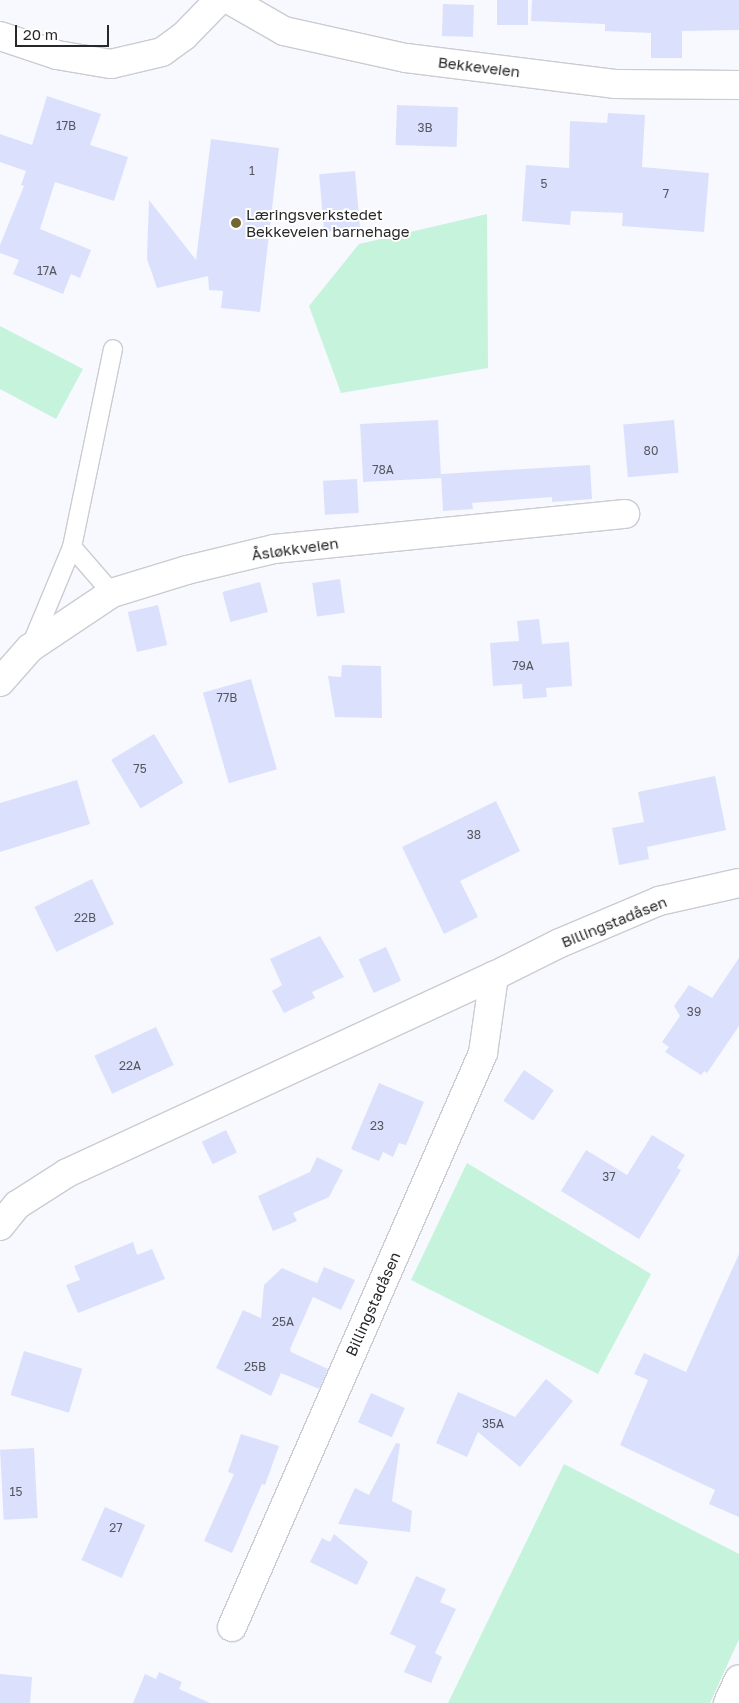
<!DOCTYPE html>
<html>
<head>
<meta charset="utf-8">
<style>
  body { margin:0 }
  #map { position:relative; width:739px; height:1703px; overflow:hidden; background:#f7f9fe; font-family:"Golos Text",sans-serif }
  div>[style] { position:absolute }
  .green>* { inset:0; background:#c6f3db }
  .building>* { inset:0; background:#dbe1fc; transform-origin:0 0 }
  .roads { filter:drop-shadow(1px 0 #caccd1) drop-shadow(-1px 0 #caccd1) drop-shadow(0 1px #caccd1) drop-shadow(0 -1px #caccd1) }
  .lane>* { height:18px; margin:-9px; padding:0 9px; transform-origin:9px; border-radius:9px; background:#fff }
  .street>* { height:28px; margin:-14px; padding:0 14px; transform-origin:14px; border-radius:14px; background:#fff }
  .dots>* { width:14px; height:14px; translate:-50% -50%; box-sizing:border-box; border:2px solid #fff; border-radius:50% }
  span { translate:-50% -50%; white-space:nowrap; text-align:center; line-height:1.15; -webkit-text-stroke:4px #fff; paint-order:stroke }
  .number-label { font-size:12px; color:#55565e }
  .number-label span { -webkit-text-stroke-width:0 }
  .street-label { font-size:15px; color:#28282a }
  .poi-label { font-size:15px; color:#28282a }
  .left { translate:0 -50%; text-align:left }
  .scale { position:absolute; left:15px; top:25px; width:94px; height:22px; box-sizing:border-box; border:2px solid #28282a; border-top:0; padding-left:6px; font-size:15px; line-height:18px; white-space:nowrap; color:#28282a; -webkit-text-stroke:4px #fff; paint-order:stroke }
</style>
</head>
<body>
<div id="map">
  <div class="green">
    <i style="clip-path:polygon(487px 214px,488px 368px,341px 393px,309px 306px,359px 244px)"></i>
    <i style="clip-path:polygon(0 326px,83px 369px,56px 419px,0 389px)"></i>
    <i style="clip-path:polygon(467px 1163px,651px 1274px,598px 1374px,411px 1280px)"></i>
    <i style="clip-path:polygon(564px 1464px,739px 1554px,739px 1639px,710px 1703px,448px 1703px)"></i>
  </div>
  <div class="building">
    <i style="left:497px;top:0;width:31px;height:25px"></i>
    <i style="clip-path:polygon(532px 0,739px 0,739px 30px,682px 31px,682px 58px,651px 58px,651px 33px,605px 31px,605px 24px,531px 21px)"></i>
    <i style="left:443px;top:4px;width:31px;height:32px;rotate:2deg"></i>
    <i style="clip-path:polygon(47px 96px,101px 114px,90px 145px,128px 157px,114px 201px,55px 182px,40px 229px,91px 250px,80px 278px,71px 274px,63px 294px,13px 274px,19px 260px,0 253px,0 245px,24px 186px,21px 185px,26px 171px,0 162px,0 134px,32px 145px)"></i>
    <i style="left:397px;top:105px;width:61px;height:40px;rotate:2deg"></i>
    <i style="clip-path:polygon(608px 113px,645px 115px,642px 167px,709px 173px,704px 232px,622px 226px,623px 213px,571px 211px,570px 225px,522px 221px,526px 165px,569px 168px,570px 121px,607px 123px)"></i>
    <i style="clip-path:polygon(211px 139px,279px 148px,260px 312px,221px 308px,223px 291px,209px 290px,208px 276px,157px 288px,147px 259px,149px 200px,196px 260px)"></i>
    <i style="left:355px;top:171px;width:58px;height:36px;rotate:85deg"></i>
    <i style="left:438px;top:420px;width:58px;height:78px;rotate:87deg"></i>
    <i style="left:674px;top:420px;width:53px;height:51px;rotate:85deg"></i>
    <i style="clip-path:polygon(590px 465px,592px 499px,552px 502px,552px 497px,472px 503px,473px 509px,443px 511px,441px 474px)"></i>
    <i style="left:357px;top:479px;width:34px;height:34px;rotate:87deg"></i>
    <i style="left:340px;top:579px;width:34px;height:28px;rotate:82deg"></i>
    <i style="left:260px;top:582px;width:31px;height:39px;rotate:75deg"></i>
    <i style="left:158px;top:605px;width:41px;height:31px;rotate:77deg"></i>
    <i style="clip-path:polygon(539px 619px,542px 644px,569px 642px,572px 686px,546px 688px,547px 697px,523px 699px,522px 684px,493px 686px,490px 643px,519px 641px,517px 621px)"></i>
    <i style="clip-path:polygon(342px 665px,381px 666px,382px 718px,335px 717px,328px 676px,341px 677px)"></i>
    <i style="left:251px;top:679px;width:94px;height:50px;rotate:74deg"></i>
    <i style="left:154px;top:734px;width:57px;height:50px;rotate:59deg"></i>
    <i style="clip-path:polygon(715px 776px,726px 830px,647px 847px,649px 859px,619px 865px,612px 828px,644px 822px,638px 792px)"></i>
    <i style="clip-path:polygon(77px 780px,90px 824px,0 852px,0 803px)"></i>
    <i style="clip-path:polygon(496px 801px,520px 851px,460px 881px,478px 917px,444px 934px,402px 847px)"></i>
    <i style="left:92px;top:879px;width:50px;height:64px;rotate:64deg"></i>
    <i style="clip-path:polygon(320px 936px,344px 977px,312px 992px,315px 998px,284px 1013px,272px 991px,282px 985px,270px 959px)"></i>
    <i style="left:386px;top:947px;width:37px;height:30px;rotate:66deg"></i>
    <i style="clip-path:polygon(739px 958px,739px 1026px,707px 1073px,704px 1071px,701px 1075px,665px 1052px,669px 1047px,662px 1042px,680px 1016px,674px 1006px,689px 985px,712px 998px)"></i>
    <i style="left:156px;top:1027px;width:42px;height:68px;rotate:65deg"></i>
    <i style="left:524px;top:1070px;width:36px;height:37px;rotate:34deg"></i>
    <i style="clip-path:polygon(379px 1083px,424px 1102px,406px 1145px,399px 1143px,393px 1157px,383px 1152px,379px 1161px,351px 1149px)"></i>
    <i style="left:226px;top:1130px;width:25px;height:27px;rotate:64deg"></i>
    <i style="clip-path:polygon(652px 1135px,685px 1155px,677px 1168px,681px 1170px,639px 1239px,561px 1191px,586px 1150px,627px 1175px)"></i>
    <i style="clip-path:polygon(317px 1157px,343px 1170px,329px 1197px,293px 1213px,297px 1221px,273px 1231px,258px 1196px,310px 1172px)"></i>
    <i style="clip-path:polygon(133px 1242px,137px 1255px,152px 1249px,165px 1279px,78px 1313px,66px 1285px,80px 1280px,74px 1266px)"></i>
    <i style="clip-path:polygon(739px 1254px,739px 1517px,709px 1504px,715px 1490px,620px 1445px,648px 1380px,634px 1374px,644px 1353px,686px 1372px)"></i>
    <i style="clip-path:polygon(324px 1267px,355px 1280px,341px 1310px,313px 1297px,290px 1349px,291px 1352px,328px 1369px,319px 1389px,281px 1373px,271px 1396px,216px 1368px,243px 1310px,261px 1318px,264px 1285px,282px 1268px,317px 1283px)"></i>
    <i style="left:24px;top:1351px;width:61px;height:46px;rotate:17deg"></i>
    <i style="clip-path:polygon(546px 1379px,573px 1401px,520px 1467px,478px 1432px,467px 1457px,436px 1443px,458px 1392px,515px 1417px)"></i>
    <i style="left:371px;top:1393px;width:37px;height:32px;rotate:24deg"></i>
    <i style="clip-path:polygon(241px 1434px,279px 1446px,265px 1485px,262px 1484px,232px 1553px,204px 1541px,234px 1474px,228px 1472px)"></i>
    <i style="clip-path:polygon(396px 1443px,400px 1444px,392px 1501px,412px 1511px,410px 1532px,338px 1524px,355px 1488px,369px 1495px)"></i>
    <i style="left:34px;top:1448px;width:70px;height:34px;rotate:87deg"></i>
    <i style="left:105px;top:1507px;width:44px;height:58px;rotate:24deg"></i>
    <i style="clip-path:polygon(334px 1534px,368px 1562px,357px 1585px,310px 1562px,322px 1538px,330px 1542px)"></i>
    <i style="clip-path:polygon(416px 1576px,446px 1589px,440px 1602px,456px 1609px,435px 1653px,442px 1657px,431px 1683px,404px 1672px,416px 1646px,390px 1634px)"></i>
    <i style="clip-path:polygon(159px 1672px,182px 1682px,179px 1689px,210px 1703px,133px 1703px,145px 1674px,156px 1679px)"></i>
    <i style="clip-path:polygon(0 1674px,32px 1677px,30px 1703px,0 1703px)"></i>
  </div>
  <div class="roads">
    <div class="lane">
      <i style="left:72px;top:547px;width:61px;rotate:49deg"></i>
      <i style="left:30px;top:648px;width:109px;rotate:-67.4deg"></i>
      <i style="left:72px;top:547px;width:202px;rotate:-78.3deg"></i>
    </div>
    <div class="street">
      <i style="left:230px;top:0;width:62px;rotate:29.9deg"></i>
      <i style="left:284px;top:31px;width:125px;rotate:12.5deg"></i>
      <i style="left:406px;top:58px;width:210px;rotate:7.1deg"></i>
      <i style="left:614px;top:84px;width:125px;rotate:0.5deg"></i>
      <i style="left:0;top:36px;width:60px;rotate:18.4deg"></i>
      <i style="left:57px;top:55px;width:55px;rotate:9.5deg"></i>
      <i style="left:111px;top:64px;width:52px;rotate:-13.2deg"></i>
      <i style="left:162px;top:52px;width:27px;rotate:-36deg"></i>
      <i style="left:184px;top:36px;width:50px;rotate:-45.8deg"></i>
      <i style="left:0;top:682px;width:45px;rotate:-48.6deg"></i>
      <i style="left:30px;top:648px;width:99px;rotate:-33.9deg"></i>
      <i style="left:112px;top:593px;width:78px;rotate:-17deg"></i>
      <i style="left:187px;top:570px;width:89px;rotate:-13.6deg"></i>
      <i style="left:274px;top:549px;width:353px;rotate:-5.7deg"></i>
      <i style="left:0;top:1226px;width:27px;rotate:-51deg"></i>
      <i style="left:17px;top:1205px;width:59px;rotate:-32.6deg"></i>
      <i style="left:67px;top:1173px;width:470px;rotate:-24.8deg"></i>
      <i style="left:494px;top:976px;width:74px;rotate:-26.6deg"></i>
      <i style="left:560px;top:943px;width:108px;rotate:-23deg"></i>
      <i style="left:659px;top:901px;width:82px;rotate:-12.7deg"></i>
      <i style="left:232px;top:1627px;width:626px;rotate:-66.38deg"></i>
      <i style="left:483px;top:1053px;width:78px;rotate:-81.9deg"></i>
      <i style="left:728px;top:1703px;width:26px;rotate:-65deg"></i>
    </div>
  </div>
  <div class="dots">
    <i style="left:236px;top:223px;background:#726633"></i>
  </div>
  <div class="number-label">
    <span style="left:66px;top:126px">17B</span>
    <span style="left:425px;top:128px">3B</span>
    <span style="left:252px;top:171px">1</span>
    <span style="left:544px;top:184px">5</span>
    <span style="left:666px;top:194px">7</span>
    <span style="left:47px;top:271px">17A</span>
    <span style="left:651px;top:451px">80</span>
    <span style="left:383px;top:470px">78A</span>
    <span style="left:523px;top:666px">79A</span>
    <span style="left:227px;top:698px">77B</span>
    <span style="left:140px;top:769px">75</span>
    <span style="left:474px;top:835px">38</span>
    <span style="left:85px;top:918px">22B</span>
    <span style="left:694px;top:1012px">39</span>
    <span style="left:130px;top:1066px">22A</span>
    <span style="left:377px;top:1126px">23</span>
    <span style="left:609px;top:1177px">37</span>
    <span style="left:283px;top:1322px">25A</span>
    <span style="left:255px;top:1367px">25B</span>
    <span style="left:493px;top:1424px">35A</span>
    <span style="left:16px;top:1492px">15</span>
    <span style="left:116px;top:1528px">27</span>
  </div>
  <div class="street-label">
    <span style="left:479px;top:67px;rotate:7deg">Bekkeveien</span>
    <span style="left:295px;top:549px;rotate:-8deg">Åsløkkveien</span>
    <span style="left:614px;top:922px;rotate:-22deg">Billingstadåsen</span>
    <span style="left:373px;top:1304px;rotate:-66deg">Billingstadåsen</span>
  </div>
  <div class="poi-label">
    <span class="left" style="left:246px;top:223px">Læringsverkstedet<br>Bekkeveien barnehage</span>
  </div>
  <div class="scale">20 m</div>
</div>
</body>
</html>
